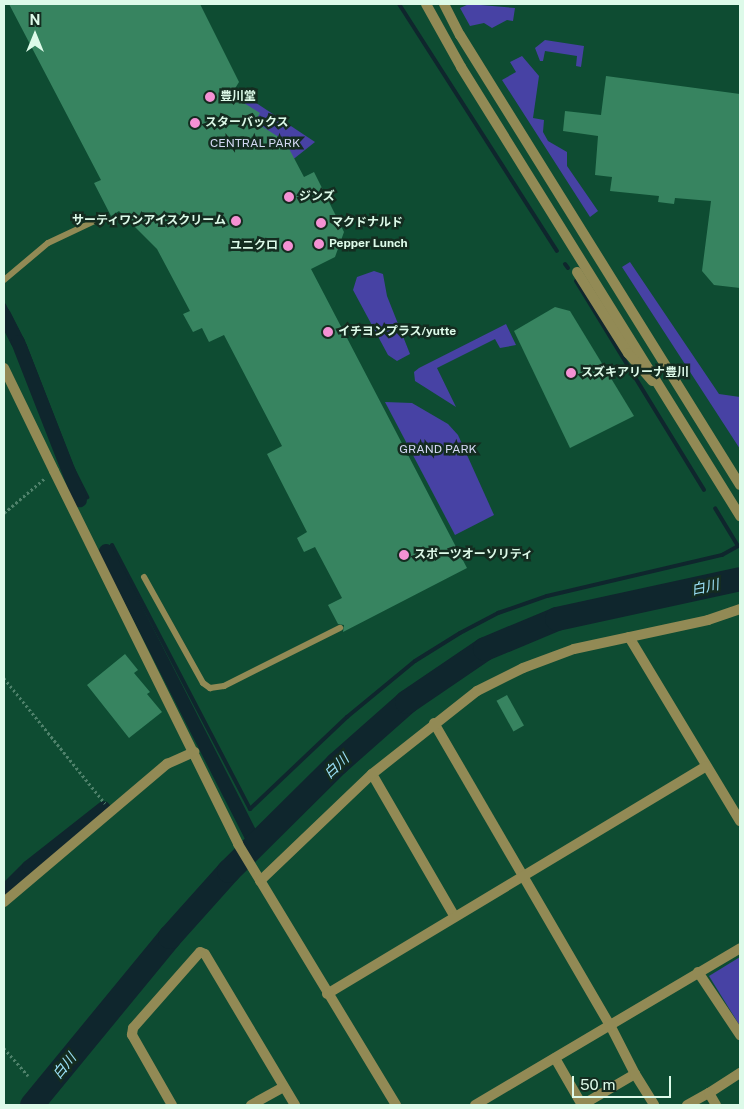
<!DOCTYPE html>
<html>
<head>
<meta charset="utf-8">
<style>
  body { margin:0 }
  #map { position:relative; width:744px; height:1109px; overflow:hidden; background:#0e4c32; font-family:"Public Sans","Noto Sans JP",sans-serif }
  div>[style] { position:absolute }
  .green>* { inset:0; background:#4742a4 }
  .stream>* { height:4px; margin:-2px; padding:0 2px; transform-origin:2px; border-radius:2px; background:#0f262d }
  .canal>* { height:14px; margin:-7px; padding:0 7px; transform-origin:7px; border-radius:7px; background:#0f262d }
  .river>* { height:24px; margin:-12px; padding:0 12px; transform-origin:12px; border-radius:12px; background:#0f262d }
  .building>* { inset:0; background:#378460; transform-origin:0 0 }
  .path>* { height:2.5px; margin-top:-1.25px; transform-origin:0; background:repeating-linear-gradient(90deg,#4f826b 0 2.5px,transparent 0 5px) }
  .service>* { height:6px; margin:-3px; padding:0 3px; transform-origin:3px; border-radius:3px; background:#928a55 }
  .minor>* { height:10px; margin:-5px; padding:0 5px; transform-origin:5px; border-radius:5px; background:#928a55 }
  .tertiary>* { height:10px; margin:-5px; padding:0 5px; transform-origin:5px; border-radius:5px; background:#928a55 }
  .dots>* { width:14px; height:14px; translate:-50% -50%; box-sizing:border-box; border:2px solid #142c20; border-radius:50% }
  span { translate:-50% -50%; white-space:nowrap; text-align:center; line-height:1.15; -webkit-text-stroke:5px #142c20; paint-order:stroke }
  .poi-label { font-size:12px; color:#ddfae9; font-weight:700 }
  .left { translate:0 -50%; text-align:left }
  .right { translate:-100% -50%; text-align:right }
  .park-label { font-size:12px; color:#d3d7f2 }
  .water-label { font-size:14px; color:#9ce1f8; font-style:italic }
  .frame { position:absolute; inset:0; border:5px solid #ddfae9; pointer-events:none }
  .north { position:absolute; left:10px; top:10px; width:50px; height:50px; -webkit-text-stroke:4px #142c20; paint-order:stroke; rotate:0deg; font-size:14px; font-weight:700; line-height:20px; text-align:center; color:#ddfae9 }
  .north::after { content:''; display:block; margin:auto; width:18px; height:22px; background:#ddfae9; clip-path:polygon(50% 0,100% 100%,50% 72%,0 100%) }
  .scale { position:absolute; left:572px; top:1076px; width:99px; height:22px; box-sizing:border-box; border:2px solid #ddfae9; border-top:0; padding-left:6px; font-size:15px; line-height:18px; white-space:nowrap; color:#ddfae9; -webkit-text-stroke:4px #142c20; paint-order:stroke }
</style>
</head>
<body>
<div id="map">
  <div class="green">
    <i style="clip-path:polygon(469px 4px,515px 8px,513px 21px,507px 20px,492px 28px,484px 23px,470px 26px,460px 8px)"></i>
    <i style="clip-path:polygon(545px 40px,584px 46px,581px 67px,576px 66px,577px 56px,545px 51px,543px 61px,540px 61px,535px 48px)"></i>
    <i style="clip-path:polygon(522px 56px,539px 76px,533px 118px,544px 120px,543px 132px,548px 141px,567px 152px,567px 166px,598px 211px,590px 217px,502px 80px,516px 72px,510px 62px)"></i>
    <i style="clip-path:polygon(235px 89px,315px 142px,246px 197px,227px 102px)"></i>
    <i style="clip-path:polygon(630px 262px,719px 394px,740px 397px,740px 449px,622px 267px)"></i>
    <i style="clip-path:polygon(374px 271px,383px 274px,387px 296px,410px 354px,397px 361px,388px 355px,353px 290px,357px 277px)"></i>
    <i style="clip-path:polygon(506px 324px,516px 345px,500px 348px,495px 339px,437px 368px,456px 407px,415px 381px,414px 372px,419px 368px)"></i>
    <i style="clip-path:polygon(385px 402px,412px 403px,448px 424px,458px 435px,494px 515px,455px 535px)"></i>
    <i style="clip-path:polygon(740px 957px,740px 1026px,709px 976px)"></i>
  </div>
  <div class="stream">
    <i style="left:399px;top:4px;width:293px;rotate:57.4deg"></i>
    <i style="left:565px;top:264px;width:5px;rotate:53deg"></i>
    <i style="left:576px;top:281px;width:245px;rotate:58.5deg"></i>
    <i style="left:4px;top:305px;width:46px;rotate:62.9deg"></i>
    <i style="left:25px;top:346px;width:130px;rotate:68.8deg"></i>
    <i style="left:72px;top:467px;width:34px;rotate:63deg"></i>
    <i style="left:112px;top:545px;width:298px;rotate:62.4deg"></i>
    <i style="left:250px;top:809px;width:134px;rotate:-43.5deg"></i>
    <i style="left:347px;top:717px;width:88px;rotate:-39.5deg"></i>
    <i style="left:415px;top:661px;width:53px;rotate:-31.9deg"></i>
    <i style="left:460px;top:633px;width:43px;rotate:-27.8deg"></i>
    <i style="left:498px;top:613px;width:52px;rotate:-19.1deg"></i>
    <i style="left:547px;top:596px;width:180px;rotate:-13.2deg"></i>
    <i style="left:722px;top:555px;width:18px;rotate:-29deg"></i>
    <i style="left:738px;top:546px;width:44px;rotate:-121.2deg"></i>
  </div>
  <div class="canal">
    <i style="left:4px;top:315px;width:30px;rotate:63deg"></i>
    <i style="left:18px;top:342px;width:170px;rotate:68.6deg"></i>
    <i style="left:106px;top:551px;width:329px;rotate:63deg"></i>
    <i style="left:4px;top:892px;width:35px;rotate:-45deg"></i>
    <i style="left:29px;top:867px;width:95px;rotate:-38.2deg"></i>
  </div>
  <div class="river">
    <i style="left:32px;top:1105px;width:217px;rotate:-50.6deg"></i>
    <i style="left:170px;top:937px;width:89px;rotate:-48.2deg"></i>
    <i style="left:229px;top:871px;width:152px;rotate:-44.7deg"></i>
    <i style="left:337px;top:764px;width:94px;rotate:-41.5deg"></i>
    <i style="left:407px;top:702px;width:94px;rotate:-34.2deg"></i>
    <i style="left:485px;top:649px;width:78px;rotate:-22.6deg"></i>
    <i style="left:557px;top:619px;width:187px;rotate:-12.3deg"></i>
  </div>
  <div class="building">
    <i style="clip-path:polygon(9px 4px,200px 4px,239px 82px,231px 95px,260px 113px,255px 122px,285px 141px,304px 177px,314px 172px,344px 232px,335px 257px,311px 269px,467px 568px,343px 632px,344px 625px,338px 624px,328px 605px,342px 598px,315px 547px,304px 552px,297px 538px,307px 532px,267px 454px,282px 446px,224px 335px,209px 342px,202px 328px,193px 332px,183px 314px,190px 311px,157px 249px,119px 211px,111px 216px,94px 183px,101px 180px)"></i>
    <i style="clip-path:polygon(606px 76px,740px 94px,740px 288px,714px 285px,702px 271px,711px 201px,675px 198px,674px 204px,658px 202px,659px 196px,610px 191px,612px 177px,595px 175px,598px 136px,563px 131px,565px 111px,601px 115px)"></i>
    <i style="clip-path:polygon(555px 307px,570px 311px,634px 416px,570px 448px,514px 331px)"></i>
    <i style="clip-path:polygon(125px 654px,138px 670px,134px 673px,150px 692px,147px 694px,162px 712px,129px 738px,87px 685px)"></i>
    <i style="left:507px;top:695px;width:35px;height:12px;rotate:61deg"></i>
  </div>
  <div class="path">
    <i style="left:4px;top:513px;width:54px;rotate:-40.5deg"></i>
    <i style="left:4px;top:678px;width:161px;rotate:51.1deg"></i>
    <i style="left:4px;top:1048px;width:37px;rotate:49deg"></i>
  </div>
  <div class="service">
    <i style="left:4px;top:280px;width:57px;rotate:-40.1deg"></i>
    <i style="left:48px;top:243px;width:56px;rotate:-25.2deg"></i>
    <i style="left:144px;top:577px;width:121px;rotate:60.9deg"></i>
    <i style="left:203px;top:683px;width:9px;rotate:36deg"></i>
    <i style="left:210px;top:688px;width:14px;rotate:-8deg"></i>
    <i style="left:224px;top:686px;width:130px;rotate:-26.6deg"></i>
  </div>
  <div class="minor">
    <i style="left:54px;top:471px;width:416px;rotate:63.7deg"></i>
    <i style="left:238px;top:844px;width:305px;rotate:58.8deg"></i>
    <i style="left:629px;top:637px;width:215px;rotate:58.9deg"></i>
    <i style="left:434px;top:723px;width:352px;rotate:59.8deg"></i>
    <i style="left:611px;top:1027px;width:53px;rotate:62.9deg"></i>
    <i style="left:635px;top:1074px;width:61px;rotate:149.7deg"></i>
    <i style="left:582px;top:1105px;width:54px;rotate:-119.9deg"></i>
    <i style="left:372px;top:774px;width:165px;rotate:59.9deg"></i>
    <i style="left:260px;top:881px;width:155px;rotate:-43.7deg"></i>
    <i style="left:372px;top:774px;width:134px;rotate:-38.3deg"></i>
    <i style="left:477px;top:691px;width:51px;rotate:-26.6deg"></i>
    <i style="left:523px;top:668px;width:54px;rotate:-20.4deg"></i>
    <i style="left:574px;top:649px;width:137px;rotate:-12.2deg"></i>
    <i style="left:708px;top:620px;width:34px;rotate:-19deg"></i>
    <i style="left:698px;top:972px;width:76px;rotate:56.3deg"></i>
    <i style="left:327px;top:994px;width:442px;rotate:-31deg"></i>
    <i style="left:635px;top:1074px;width:36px;rotate:58deg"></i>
    <i style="left:709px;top:1093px;width:37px;rotate:-33deg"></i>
    <i style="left:172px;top:1105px;width:81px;rotate:-119.7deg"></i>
    <i style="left:132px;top:1035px;width:7px;rotate:-82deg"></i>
    <i style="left:133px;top:1028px;width:101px;rotate:-48.6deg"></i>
    <i style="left:200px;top:952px;width:5px;rotate:22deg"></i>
    <i style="left:205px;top:954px;width:176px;rotate:59.2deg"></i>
    <i style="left:251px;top:1105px;width:37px;rotate:-29deg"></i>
    <i style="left:475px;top:1105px;width:308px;rotate:-30.6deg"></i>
    <i style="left:687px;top:1105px;width:25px;rotate:-29deg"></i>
    <i style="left:709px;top:1093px;width:14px;rotate:60deg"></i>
  </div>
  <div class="tertiary">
    <i style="left:426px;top:4px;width:72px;rotate:60.9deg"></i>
    <i style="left:461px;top:67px;width:529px;rotate:58.14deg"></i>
    <i style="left:444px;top:4px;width:35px;rotate:63deg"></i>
    <i style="left:460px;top:35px;width:530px;rotate:58.11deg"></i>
    <i style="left:577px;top:272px;width:96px;rotate:57.8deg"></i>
    <i style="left:628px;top:353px;width:37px;rotate:49deg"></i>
    <i style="left:4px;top:368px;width:114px;rotate:64.1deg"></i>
    <i style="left:4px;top:902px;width:214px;rotate:-40.3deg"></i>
    <i style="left:167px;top:764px;width:30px;rotate:-24deg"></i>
  </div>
  <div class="dots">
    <i style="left:210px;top:97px;background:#f491d4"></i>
    <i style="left:195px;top:123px;background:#f491d4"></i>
    <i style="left:289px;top:197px;background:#f491d4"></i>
    <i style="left:236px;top:221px;background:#f491d4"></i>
    <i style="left:321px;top:223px;background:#f491d4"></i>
    <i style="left:319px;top:244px;background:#f491d4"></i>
    <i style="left:288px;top:246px;background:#f491d4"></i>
    <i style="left:328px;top:332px;background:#f491d4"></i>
    <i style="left:571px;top:373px;background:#f491d4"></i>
    <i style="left:404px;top:555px;background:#f491d4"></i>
  </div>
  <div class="poi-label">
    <span class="left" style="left:220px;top:97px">豊川堂</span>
    <span class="left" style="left:205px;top:123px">スターバックス</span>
    <span class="left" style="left:299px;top:197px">ジンズ</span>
    <span class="right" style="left:226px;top:221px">サーティワンアイスクリーム</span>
    <span class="left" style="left:331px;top:223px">マクドナルド</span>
    <span class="left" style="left:329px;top:244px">Pepper Lunch</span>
    <span class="right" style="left:278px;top:246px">ユニクロ</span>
    <span class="left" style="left:338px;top:332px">イチヨンプラス/yutte</span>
    <span class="left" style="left:581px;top:373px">スズキアリーナ豊川</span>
    <span class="left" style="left:414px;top:555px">スポーツオーソリティ</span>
  </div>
  <div class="park-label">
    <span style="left:255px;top:144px">CENTRAL PARK</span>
    <span style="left:438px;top:450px">GRAND PARK</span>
  </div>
  <div class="water-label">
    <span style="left:705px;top:587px;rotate:-12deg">白川</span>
    <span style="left:336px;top:766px;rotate:-43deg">白川</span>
    <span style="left:64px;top:1066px;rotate:-51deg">白川</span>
  </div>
  <div class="frame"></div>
  <div class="north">N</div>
  <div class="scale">50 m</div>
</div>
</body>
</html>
